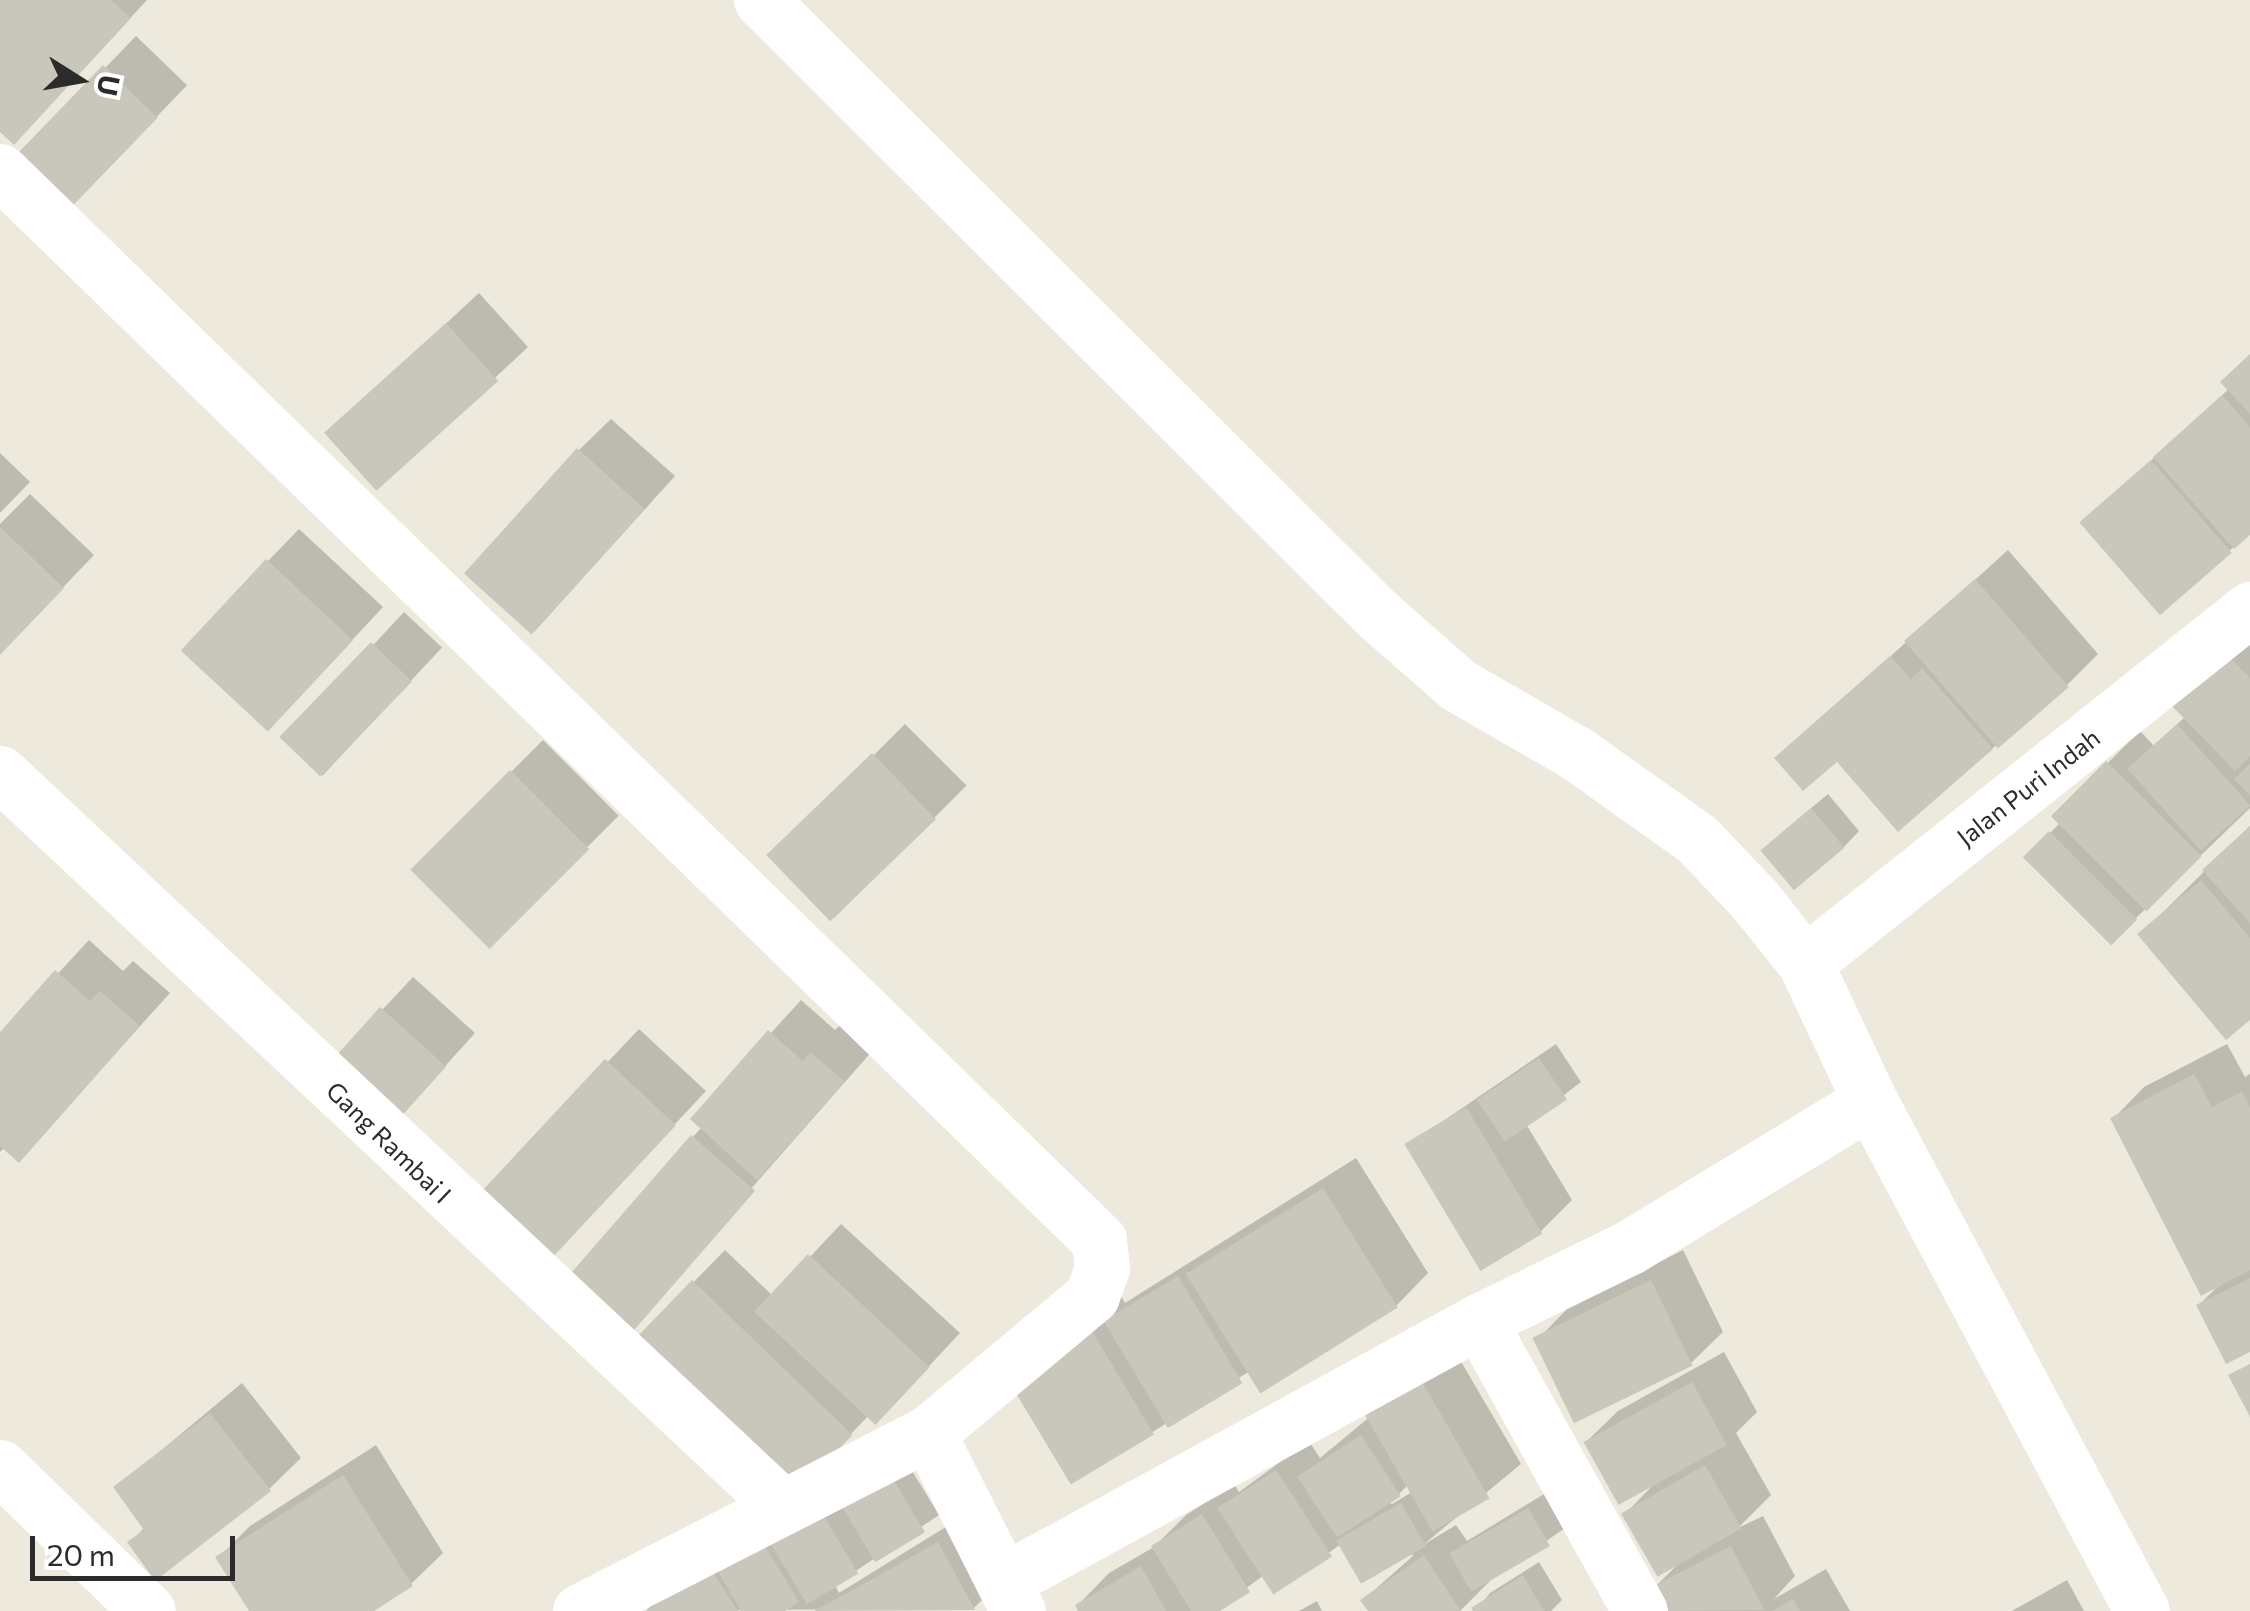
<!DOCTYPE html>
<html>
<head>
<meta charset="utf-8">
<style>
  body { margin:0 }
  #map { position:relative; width:2250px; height:1611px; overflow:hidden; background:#ede9dc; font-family:Commissioner,sans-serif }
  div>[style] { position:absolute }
  .shadow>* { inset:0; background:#0003; transform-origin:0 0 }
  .building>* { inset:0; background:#c9c7bb; transform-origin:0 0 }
  .minor>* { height:55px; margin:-27.5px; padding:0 27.5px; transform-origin:27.5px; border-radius:27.5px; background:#fff }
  span { translate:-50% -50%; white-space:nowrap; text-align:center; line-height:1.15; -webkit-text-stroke:8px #fff; paint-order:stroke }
  .street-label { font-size:25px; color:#2b2b2b }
  .north { position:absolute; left:30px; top:30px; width:100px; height:100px; -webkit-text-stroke:8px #fff; paint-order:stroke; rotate:101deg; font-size:28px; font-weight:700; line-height:40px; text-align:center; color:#2b2b2b }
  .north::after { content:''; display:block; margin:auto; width:35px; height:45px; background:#2b2b2b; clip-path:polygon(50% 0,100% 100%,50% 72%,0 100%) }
  .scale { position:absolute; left:30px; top:1536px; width:205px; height:45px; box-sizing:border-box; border:5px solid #2b2b2b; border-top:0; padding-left:12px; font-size:30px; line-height:35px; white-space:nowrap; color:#2b2b2b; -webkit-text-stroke:8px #fff; paint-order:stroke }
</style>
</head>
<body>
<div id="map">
  <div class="shadow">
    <i style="clip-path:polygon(4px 0,147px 0,45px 110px,0 128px)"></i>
    <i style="left:136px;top:36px;width:71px;height:173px;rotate:44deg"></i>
    <i style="clip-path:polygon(479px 293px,528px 347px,377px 488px,360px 403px)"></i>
    <i style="clip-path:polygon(2250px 356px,2250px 532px,2162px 612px,2083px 523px,2230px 388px)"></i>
    <i style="clip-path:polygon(611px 419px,675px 476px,534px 632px,579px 450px)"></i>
    <i style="clip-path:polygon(0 453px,30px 482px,0 513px)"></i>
    <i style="clip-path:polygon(30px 494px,94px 555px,0 653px,0 524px)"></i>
    <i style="clip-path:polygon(299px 529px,383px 607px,300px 696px,268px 561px)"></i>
    <i style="clip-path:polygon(2008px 550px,2098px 654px,2067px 685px,1899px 828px,1837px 758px,1778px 758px)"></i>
    <i style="left:404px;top:612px;width:52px;height:175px;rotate:43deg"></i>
    <i style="clip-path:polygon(2250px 633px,2250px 808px,2110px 943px,2026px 857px,2060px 823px,2054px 816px,2140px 731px,2154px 746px,2186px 716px)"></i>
    <i style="left:905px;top:724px;width:87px;height:188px;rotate:45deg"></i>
    <i style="left:543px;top:740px;width:107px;height:183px;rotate:45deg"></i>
    <i style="clip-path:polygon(1828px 794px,1859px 831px,1844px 847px,1779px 835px)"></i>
    <i style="clip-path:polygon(2250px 826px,2250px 1016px,2141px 934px)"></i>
    <i style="clip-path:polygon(89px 940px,123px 971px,133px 961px,170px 993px,19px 1160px,5px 1147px,0 1152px,0 1036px)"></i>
    <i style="clip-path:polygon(413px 977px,475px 1033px,420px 1094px,326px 1070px)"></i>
    <i style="clip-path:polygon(801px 1000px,835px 1030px,843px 1022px,874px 1049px,619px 1339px,657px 1176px,702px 1127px,693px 1119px)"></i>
    <i style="clip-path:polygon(639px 1029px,706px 1091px,576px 1230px,478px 1199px)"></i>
    <i style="clip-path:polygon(1556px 1044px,1581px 1082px,1526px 1124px,1572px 1200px,1540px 1232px,1408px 1145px)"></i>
    <i style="clip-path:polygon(2227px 1044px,2245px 1077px,2250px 1074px,2250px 1349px,2199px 1305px,2220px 1284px,2113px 1119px,2144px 1087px)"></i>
    <i style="clip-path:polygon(1356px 1158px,1428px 1273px,1397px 1305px,1250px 1371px,1151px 1433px,1007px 1375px,1119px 1293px,1125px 1303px)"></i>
    <i style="clip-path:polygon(841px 1224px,960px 1333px,877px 1422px,869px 1415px,832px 1454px,642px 1335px,725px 1250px,773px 1296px)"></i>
    <i style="clip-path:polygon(1683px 1250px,1723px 1332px,1691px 1363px,1536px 1341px,1567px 1309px)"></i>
    <i style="clip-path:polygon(evenodd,1453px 1348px,1521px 1464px,1423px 1545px,1456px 1525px,1467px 1541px,1544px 1494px,1565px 1528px,1493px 1578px,1460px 1611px,1371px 1611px,1363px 1600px,1414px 1555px,1341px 1544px,1275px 1591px,1264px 1575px,1215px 1611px,1081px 1611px,1078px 1605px,1109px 1573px,1154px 1547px,1186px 1515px,1234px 1484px,1239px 1492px,1309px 1441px,1320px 1458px,1453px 1348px,1408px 1485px,1412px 1492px,1392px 1504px,1390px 1503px,1408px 1485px)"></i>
    <i style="clip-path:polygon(1724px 1352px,1757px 1412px,1736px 1433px,1771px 1495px,1738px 1528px,1763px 1516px,1795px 1576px,1774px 1599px,1826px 1569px,1850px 1611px,1668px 1611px,1655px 1587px,1676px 1566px,1625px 1514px,1653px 1485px,1586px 1442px,1618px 1411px)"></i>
    <i style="clip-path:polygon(242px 1383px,301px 1458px,269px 1489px,130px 1543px,145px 1527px,116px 1488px)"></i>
    <i style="clip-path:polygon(376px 1445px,443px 1553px,411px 1584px,370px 1611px,252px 1611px,218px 1558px,250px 1526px)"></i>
    <i style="clip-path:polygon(906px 1461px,939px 1515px,835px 1585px,839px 1593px,970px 1512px,1006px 1576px,974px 1608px,646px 1611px,670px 1587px)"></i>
    <i style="clip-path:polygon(1539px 1562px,1562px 1600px,1551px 1611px,1476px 1611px,1490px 1593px)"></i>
    <i style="clip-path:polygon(2067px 1580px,2084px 1611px,2012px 1611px)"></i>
    <i style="clip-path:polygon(1317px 1601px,1322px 1611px,1299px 1611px)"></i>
  </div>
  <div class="building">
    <i style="clip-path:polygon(0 0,111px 0,131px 18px,14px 145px,0 132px)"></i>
    <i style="left:103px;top:65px;width:76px;height:132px;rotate:44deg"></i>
    <i style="left:446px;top:323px;width:78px;height:164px;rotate:48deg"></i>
    <i style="clip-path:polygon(2250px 354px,2250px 414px,2220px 382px)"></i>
    <i style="clip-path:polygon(2222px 395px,2250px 427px,2250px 535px,2234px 549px,2153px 457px)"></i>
    <i style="left:577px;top:448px;width:91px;height:169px;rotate:42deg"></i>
    <i style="left:2151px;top:460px;width:123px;height:95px;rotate:49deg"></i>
    <i style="clip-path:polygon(0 527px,64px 588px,0 655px)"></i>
    <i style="left:266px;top:559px;width:119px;height:125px;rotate:43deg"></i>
    <i style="left:1975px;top:579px;width:143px;height:94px;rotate:49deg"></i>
    <i style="left:371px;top:642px;width:57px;height:132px;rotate:44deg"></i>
    <i style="clip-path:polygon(2226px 654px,2250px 678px,2250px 756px,2235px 771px,2172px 706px)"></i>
    <i style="clip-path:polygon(1890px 656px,1911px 679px,1922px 668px,1993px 749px,1898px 832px,1837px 762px,1803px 791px,1774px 758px)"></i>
    <i style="left:2177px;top:724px;width:110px;height:67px;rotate:48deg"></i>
    <i style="left:872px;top:753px;width:92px;height:147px;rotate:46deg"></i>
    <i style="left:2106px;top:761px;width:135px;height:78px;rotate:45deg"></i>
    <i style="clip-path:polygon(2250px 764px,2250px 795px,2234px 779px)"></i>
    <i style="left:510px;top:770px;width:112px;height:141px;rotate:45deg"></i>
    <i style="left:1811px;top:808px;width:52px;height:66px;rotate:50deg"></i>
    <i style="clip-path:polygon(2250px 826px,2250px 923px,2202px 870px)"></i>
    <i style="left:2049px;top:831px;width:125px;height:37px;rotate:45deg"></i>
    <i style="clip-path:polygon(2201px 880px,2250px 938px,2250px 1020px,2226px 1040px,2137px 934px)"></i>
    <i style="clip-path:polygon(55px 970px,90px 1001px,100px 991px,140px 1026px,19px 1163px,0 1146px,0 1032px)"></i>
    <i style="left:380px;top:1007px;width:89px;height:86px;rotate:42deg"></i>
    <i style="clip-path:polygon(768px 1030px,803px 1061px,810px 1052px,845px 1082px,757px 1180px,690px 1119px)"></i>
    <i style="left:1539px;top:1058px;width:50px;height:75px;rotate:56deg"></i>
    <i style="left:605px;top:1059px;width:97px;height:192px;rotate:43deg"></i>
    <i style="clip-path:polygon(2194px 1074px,2212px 1107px,2242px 1092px,2250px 1107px,2250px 1270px,2201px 1296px,2110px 1118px)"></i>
    <i style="left:1466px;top:1107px;width:148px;height:72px;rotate:59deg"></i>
    <i style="left:691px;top:1135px;width:85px;height:202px;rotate:41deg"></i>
    <i style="left:1323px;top:1188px;width:141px;height:162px;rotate:58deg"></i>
    <i style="left:808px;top:1254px;width:166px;height:79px;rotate:43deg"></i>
    <i style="left:1178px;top:1276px;width:125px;height:87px;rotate:59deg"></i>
    <i style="clip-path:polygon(2250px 1278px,2250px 1352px,2226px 1364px,2196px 1305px)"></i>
    <i style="left:692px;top:1280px;width:223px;height:77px;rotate:44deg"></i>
    <i style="left:1651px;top:1280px;width:95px;height:132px;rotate:64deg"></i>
    <i style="left:1087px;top:1323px;width:130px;height:97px;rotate:59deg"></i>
    <i style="clip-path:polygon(2250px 1364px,2250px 1417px,2228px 1375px)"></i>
    <i style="left:1420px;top:1378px;width:139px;height:66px;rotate:60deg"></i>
    <i style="left:1692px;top:1382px;width:72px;height:124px;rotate:61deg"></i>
    <i style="clip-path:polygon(210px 1413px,271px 1491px,155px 1581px,127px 1542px,144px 1530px,113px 1487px)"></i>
    <i style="left:1361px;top:1435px;width:73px;height:76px;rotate:57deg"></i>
    <i style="left:1705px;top:1465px;width:73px;height:97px;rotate:60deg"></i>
    <i style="left:1276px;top:1470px;width:103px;height:70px;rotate:57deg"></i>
    <i style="left:890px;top:1474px;width:68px;height:58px;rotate:59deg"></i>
    <i style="clip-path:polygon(343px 1475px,413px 1586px,374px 1611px,249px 1611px,215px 1557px)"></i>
    <i style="left:813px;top:1498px;width:88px;height:60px;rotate:59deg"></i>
    <i style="left:1401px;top:1503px;width:50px;height:75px;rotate:60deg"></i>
    <i style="left:1528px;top:1508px;width:44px;height:91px;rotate:60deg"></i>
    <i style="clip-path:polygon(1202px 1514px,1250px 1592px,1220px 1611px,1191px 1611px,1151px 1546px)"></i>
    <i style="clip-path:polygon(759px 1536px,799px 1602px,785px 1611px,741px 1611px,714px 1565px)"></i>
    <i style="clip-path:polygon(938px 1542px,975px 1610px,814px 1611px,851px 1591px)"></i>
    <i style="clip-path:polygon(1731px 1546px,1764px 1610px,1665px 1611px,1652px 1587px)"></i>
    <i style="clip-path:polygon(1424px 1555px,1461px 1611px,1368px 1611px,1360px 1600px)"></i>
    <i style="clip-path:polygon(1141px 1566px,1166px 1611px,1078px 1611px,1075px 1605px)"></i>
    <i style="clip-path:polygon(711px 1569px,738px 1611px,646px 1611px)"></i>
    <i style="clip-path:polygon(1523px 1575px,1544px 1611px,1473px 1611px,1471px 1608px)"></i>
    <i style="clip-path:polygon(1793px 1599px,1800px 1611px,1772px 1611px)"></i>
  </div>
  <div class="minor">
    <i style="left:761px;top:0;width:868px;rotate:44.91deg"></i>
    <i style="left:1376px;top:613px;width:109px;rotate:41.3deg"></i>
    <i style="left:1458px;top:685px;width:136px;rotate:30deg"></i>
    <i style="left:1576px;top:753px;width:148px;rotate:35.4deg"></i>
    <i style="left:1697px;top:839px;width:83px;rotate:46.5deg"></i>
    <i style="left:1754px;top:899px;width:82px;rotate:51.4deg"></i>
    <i style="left:1805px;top:963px;width:153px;rotate:64.8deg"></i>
    <i style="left:1870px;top:1101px;width:578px;rotate:61.93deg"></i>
    <i style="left:0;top:171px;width:1533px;rotate:44.21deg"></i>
    <i style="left:1099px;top:1240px;width:28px;rotate:84deg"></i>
    <i style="left:1102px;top:1268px;width:30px;rotate:110deg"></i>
    <i style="left:1092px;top:1296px;width:214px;rotate:140.1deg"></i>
    <i style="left:928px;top:1433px;width:391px;rotate:152.9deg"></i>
    <i style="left:0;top:773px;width:1072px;rotate:43.15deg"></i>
    <i style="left:1805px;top:963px;width:569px;rotate:-38.5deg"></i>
    <i style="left:1479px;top:1321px;width:332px;rotate:61deg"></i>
    <i style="left:928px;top:1433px;width:199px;rotate:63.2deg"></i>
    <i style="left:0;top:1467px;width:206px;rotate:44.2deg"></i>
    <i style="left:1003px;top:1581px;width:542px;rotate:-28.64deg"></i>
    <i style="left:1479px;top:1321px;width:168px;rotate:-26.1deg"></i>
    <i style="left:1630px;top:1247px;width:281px;rotate:-31.3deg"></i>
  </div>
  <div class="street-label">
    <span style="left:2028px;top:787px;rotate:-38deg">Jalan Puri Indah</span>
    <span style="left:389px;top:1142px;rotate:44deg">Gang Rambai I</span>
  </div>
  <div class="north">U</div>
  <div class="scale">20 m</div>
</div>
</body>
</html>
